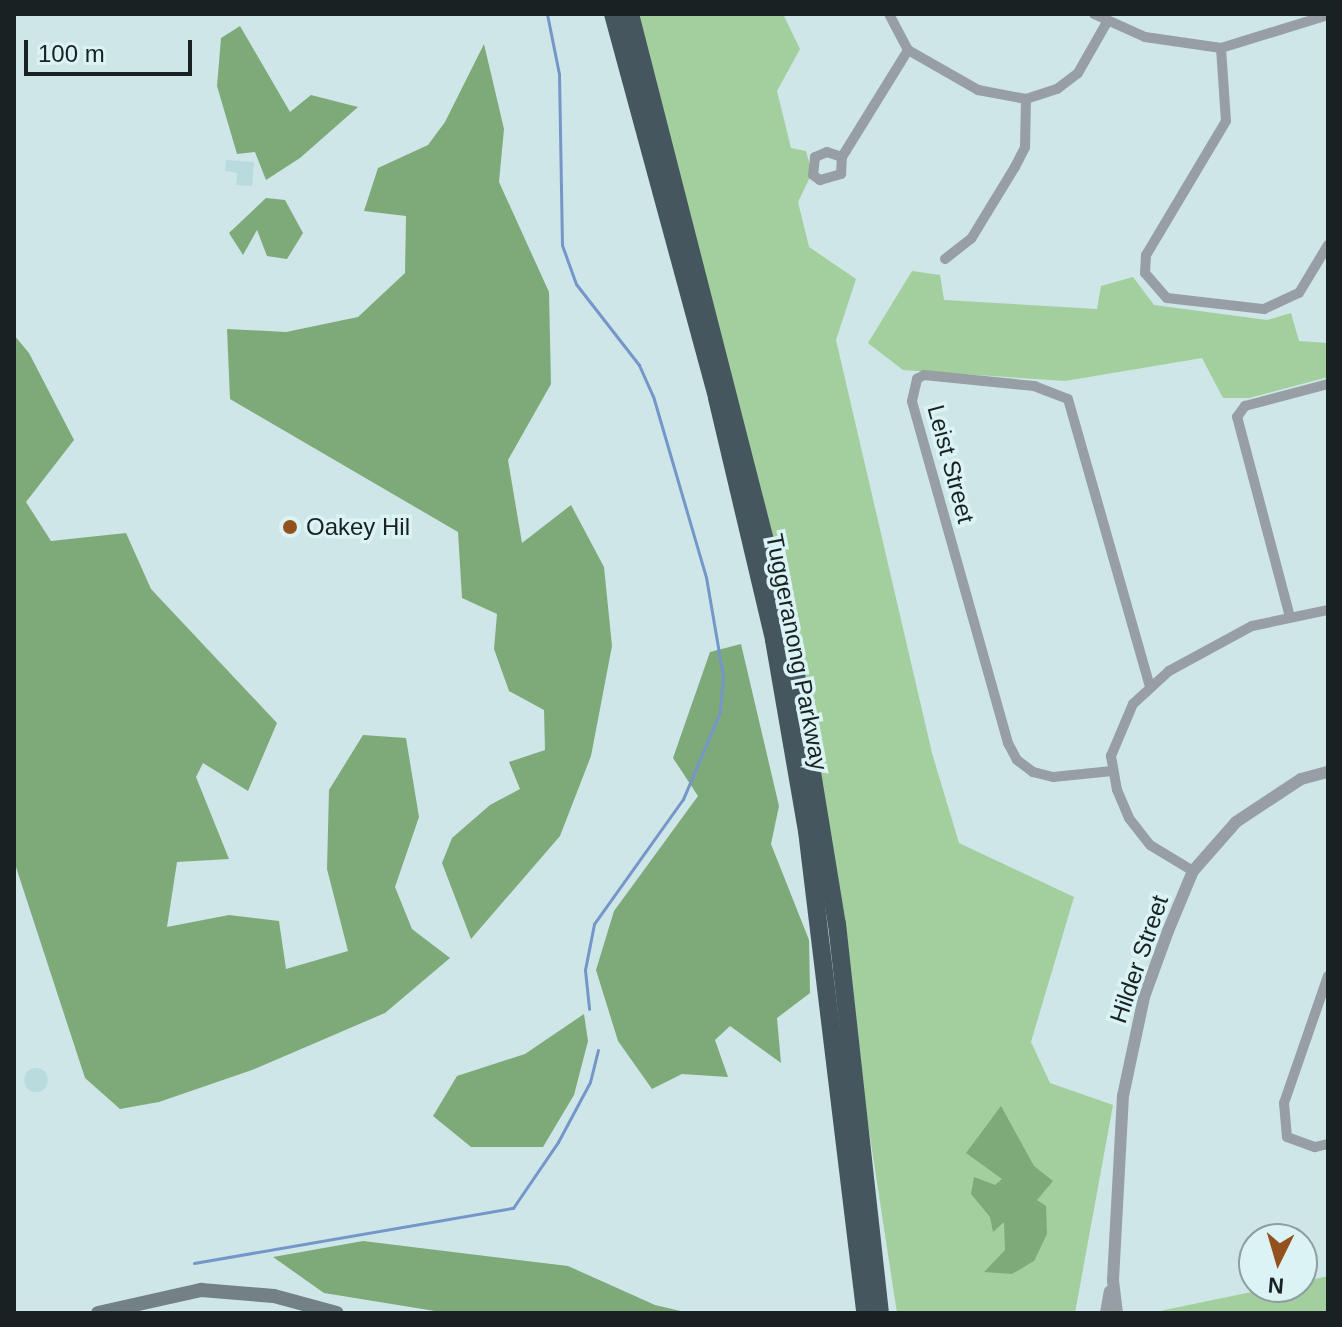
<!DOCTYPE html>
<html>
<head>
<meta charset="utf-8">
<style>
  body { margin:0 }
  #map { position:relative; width:1342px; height:1327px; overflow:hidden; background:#cee6e7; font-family:Helvetica,sans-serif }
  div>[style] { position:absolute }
  .built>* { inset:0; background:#badbdd }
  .round { border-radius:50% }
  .green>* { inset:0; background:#a2cf9d }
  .forest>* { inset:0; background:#7eaa79 }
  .stream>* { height:3px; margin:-1.5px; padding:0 1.5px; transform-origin:1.5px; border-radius:1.5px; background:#7496c9 }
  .minor>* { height:10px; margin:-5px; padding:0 5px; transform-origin:5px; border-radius:5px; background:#979fa4 }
  .tertiary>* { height:12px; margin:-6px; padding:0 6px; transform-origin:6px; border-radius:6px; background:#979fa4 }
  .secondary>* { height:14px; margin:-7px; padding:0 7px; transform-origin:7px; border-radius:7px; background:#738086 }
  .motorway>* { height:18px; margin:-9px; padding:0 9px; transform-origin:9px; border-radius:9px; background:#45565f }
  .dots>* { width:22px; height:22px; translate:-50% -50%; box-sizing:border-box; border:4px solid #dbf3f4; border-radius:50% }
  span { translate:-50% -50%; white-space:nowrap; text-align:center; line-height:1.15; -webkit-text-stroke:7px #dbf3f4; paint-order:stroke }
  .street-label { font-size:24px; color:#192222 }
  .poi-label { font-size:24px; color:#192222 }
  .left { translate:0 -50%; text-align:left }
  .frame { position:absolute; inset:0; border:16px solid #192222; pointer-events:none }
  .north { position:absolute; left:1238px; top:1223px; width:80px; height:80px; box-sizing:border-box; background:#dbf3f4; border:2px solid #8d9fa0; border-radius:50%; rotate:185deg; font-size:22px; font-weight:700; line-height:32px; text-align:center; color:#192222 }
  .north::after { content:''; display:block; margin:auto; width:28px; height:36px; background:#93511e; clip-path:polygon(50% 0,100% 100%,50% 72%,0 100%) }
  .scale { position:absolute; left:24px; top:40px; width:168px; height:36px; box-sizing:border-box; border:4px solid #192222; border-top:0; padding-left:10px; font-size:24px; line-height:28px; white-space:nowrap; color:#192222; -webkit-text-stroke:6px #dbf3f4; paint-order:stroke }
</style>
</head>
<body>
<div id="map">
  <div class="built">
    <i style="clip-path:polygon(226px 160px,254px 162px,252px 186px,236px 185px,237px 173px,225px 171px)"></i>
    <i class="round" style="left:24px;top:1068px;width:24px;height:24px"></i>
  </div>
  <div class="green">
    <i style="clip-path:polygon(634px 14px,783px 14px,800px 49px,777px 91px,791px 148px,806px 151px,812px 173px,798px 202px,809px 247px,856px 279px,836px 340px,932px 753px,959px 843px,1074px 897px,1031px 1042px,1050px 1083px,1113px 1105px,1075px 1313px,897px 1313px,798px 667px)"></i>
    <i style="clip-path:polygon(912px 271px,940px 275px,944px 300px,1097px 309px,1101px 286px,1133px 277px,1154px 305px,1267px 320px,1291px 313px,1299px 341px,1328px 343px,1328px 377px,1249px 398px,1223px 398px,1202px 358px,1065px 381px,903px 370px,868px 343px)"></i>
    <i style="clip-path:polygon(1328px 1276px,1328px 1313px,1150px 1313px,1276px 1287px,1302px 1287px,1302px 1282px)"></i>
  </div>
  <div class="forest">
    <i style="clip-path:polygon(240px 26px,290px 112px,311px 95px,358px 107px,300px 158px,266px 180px,255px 152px,237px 154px,217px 86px,221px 38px)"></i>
    <i style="clip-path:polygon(484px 44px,504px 129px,499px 182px,549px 292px,551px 384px,508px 460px,522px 543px,571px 505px,604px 567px,612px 646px,591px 756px,560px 836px,471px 939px,442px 863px,452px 838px,490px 805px,520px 789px,509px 762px,545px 750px,544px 710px,509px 691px,494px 649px,497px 614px,462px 598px,458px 532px,230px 399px,227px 329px,286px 332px,358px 317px,405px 273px,406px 216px,364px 211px,378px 168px,428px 145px,445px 122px)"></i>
    <i style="clip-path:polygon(266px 198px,285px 200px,303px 233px,287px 259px,267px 256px,257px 230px,243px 255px,229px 233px)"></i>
    <i style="clip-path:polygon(14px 335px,29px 353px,74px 440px,26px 502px,51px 541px,126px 533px,151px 589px,277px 723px,248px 791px,203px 763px,196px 777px,229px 859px,177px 862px,167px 927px,229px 915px,279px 921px,286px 969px,348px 951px,327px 869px,329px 790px,363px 735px,406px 738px,419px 817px,395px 887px,412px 929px,450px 958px,385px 1013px,252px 1070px,159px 1102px,120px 1109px,85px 1078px,14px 861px)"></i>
    <i style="clip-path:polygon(741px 644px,779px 806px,771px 844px,809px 940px,810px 993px,777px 1018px,781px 1063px,730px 1026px,715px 1040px,728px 1077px,682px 1074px,652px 1089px,618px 1041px,596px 970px,614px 911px,698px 796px,673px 758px,710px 652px)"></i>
    <i style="clip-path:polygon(584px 1014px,588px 1041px,574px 1095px,543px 1147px,471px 1147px,433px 1116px,457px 1076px,525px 1054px)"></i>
    <i style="clip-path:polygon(1001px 1106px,1034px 1166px,1053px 1181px,1037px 1200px,1046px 1206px,1047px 1234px,1034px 1261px,1012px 1274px,984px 1272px,1005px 1250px,1004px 1222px,993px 1232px,990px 1217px,971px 1194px,974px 1177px,995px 1185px,1002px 1179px,966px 1153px)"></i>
    <i style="clip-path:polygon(363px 1241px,568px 1266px,655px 1305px,689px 1313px,447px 1313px,324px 1293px,273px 1257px)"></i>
  </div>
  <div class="stream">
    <i style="left:547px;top:14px;width:61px;rotate:78.7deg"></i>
    <i style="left:559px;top:74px;width:171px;rotate:89deg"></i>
    <i style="left:562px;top:245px;width:41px;rotate:70.3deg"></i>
    <i style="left:576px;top:284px;width:103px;rotate:52.1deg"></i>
    <i style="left:639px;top:365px;width:34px;rotate:66deg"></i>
    <i style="left:653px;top:396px;width:189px;rotate:73.7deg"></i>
    <i style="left:706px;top:577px;width:100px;rotate:80.3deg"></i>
    <i style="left:723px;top:676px;width:36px;rotate:95deg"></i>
    <i style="left:720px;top:712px;width:95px;rotate:113deg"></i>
    <i style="left:683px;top:799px;width:153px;rotate:125.5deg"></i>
    <i style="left:594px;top:924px;width:47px;rotate:101.1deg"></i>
    <i style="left:585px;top:970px;width:39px;rotate:84deg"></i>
    <i style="left:194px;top:1263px;width:324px;rotate:-9.8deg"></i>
    <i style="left:513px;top:1208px;width:80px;rotate:-55.7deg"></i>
    <i style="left:558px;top:1142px;width:68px;rotate:-61.9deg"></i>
    <i style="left:590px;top:1082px;width:33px;rotate:-76deg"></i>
  </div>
  <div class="minor">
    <i style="left:889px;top:14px;width:41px;rotate:62.2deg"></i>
    <i style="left:908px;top:50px;width:81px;rotate:29.7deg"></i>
    <i style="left:978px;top:90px;width:49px;rotate:10.6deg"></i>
    <i style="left:1026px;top:99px;width:33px;rotate:-18deg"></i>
    <i style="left:1057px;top:89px;width:26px;rotate:-37deg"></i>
    <i style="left:1078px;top:73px;width:59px;rotate:-60.4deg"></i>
    <i style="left:1094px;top:14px;width:56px;rotate:24.3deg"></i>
    <i style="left:1145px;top:37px;width:77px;rotate:8.2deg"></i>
    <i style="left:1221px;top:48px;width:112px;rotate:-17.1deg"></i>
    <i style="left:1221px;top:48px;width:73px;rotate:86.1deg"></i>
    <i style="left:1226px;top:121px;width:156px;rotate:120.8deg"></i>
    <i style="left:1146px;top:255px;width:18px;rotate:93deg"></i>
    <i style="left:1145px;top:273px;width:33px;rotate:49deg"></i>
    <i style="left:1167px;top:298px;width:98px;rotate:6.5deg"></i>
    <i style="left:1264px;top:309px;width:38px;rotate:-25deg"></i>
    <i style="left:1299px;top:293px;width:56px;rotate:-58.9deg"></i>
    <i style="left:842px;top:157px;width:16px;rotate:-162deg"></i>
    <i style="left:827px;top:152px;width:13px;rotate:157deg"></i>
    <i style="left:815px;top:157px;width:18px;rotate:96deg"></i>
    <i style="left:813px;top:175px;width:9px;rotate:36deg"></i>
    <i style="left:820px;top:180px;width:22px;rotate:-16deg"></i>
    <i style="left:841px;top:174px;width:17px;rotate:-87deg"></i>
    <i style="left:842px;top:157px;width:126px;rotate:-58.3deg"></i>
    <i style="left:945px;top:259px;width:33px;rotate:-38deg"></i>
    <i style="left:971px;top:239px;width:84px;rotate:-58.6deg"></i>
    <i style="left:1015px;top:167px;width:22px;rotate:-63deg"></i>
    <i style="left:1025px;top:147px;width:48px;rotate:-88.8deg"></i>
    <i style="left:1290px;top:617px;width:207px;rotate:-104.8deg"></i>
    <i style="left:1237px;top:417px;width:14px;rotate:-54deg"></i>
    <i style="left:1245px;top:406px;width:86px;rotate:-14.8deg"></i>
    <i style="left:1112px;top:771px;width:59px;rotate:174.2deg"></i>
    <i style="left:1053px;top:777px;width:21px;rotate:-166deg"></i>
    <i style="left:1033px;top:772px;width:20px;rotate:-143deg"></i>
    <i style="left:1017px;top:760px;width:19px;rotate:-118deg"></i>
    <i style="left:1008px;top:743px;width:355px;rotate:-105.7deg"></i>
    <i style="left:912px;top:401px;width:23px;rotate:-77deg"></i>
    <i style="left:917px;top:379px;width:8px;rotate:-30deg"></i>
    <i style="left:924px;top:375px;width:111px;rotate:5.7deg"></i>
    <i style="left:1034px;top:386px;width:36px;rotate:21deg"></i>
    <i style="left:1068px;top:399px;width:296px;rotate:74.1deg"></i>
    <i style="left:1193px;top:871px;width:50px;rotate:-148.8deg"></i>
    <i style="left:1150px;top:845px;width:34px;rotate:-128deg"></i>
    <i style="left:1129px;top:818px;width:30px;rotate:-113deg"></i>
    <i style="left:1117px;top:790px;width:35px;rotate:-100deg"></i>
    <i style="left:1111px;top:756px;width:56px;rotate:-67.1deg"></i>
    <i style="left:1133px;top:704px;width:49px;rotate:-42.5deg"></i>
    <i style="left:1169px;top:671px;width:94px;rotate:-28.5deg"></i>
    <i style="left:1252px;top:626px;width:78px;rotate:-11.9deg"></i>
    <i style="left:1328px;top:976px;width:134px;rotate:109.1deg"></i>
    <i style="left:1284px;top:1103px;width:34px;rotate:85deg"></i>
    <i style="left:1287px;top:1137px;width:30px;rotate:20deg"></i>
    <i style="left:1315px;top:1147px;width:13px;rotate:-13deg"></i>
  </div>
  <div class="tertiary">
    <i style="left:1106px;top:1313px;width:22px;rotate:-80deg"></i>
    <i style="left:1117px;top:1313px;width:33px;rotate:-97deg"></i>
    <i style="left:1113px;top:1280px;width:184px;rotate:-86.9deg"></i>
    <i style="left:1123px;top:1096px;width:101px;rotate:-78deg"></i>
    <i style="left:1144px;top:997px;width:70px;rotate:-70deg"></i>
    <i style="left:1168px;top:931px;width:65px;rotate:-67.4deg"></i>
    <i style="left:1193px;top:871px;width:65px;rotate:-48.7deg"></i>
    <i style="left:1236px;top:822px;width:78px;rotate:-33.5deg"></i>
    <i style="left:1301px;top:779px;width:28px;rotate:-15deg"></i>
  </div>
  <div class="secondary">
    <i style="left:98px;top:1313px;width:106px;rotate:-12.6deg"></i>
    <i style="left:201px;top:1290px;width:73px;rotate:4.7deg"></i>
    <i style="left:274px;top:1296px;width:65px;rotate:15.1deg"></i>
  </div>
  <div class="motorway">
    <i style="left:613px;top:14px;width:398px;rotate:74.8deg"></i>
    <i style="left:717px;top:398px;width:249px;rotate:76.7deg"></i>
    <i style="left:774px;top:640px;width:194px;rotate:80.2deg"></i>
    <i style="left:807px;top:831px;width:485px;rotate:83.1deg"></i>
    <i style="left:630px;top:14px;width:644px;rotate:75.62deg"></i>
    <i style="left:790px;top:638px;width:290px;rotate:80.7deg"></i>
    <i style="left:837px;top:924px;width:391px;rotate:83.7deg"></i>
  </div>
  <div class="dots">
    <i style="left:290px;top:527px;background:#93511e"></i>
  </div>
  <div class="street-label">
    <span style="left:951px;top:464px;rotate:75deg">Leist Street</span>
    <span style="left:797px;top:652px;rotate:79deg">Tuggeranong Parkway</span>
    <span style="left:1139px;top:959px;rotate:-71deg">Hilder Street</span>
  </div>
  <div class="poi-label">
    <span class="left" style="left:306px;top:527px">Oakey Hil</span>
  </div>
  <div class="frame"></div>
  <div class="north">N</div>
  <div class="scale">100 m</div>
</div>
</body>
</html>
